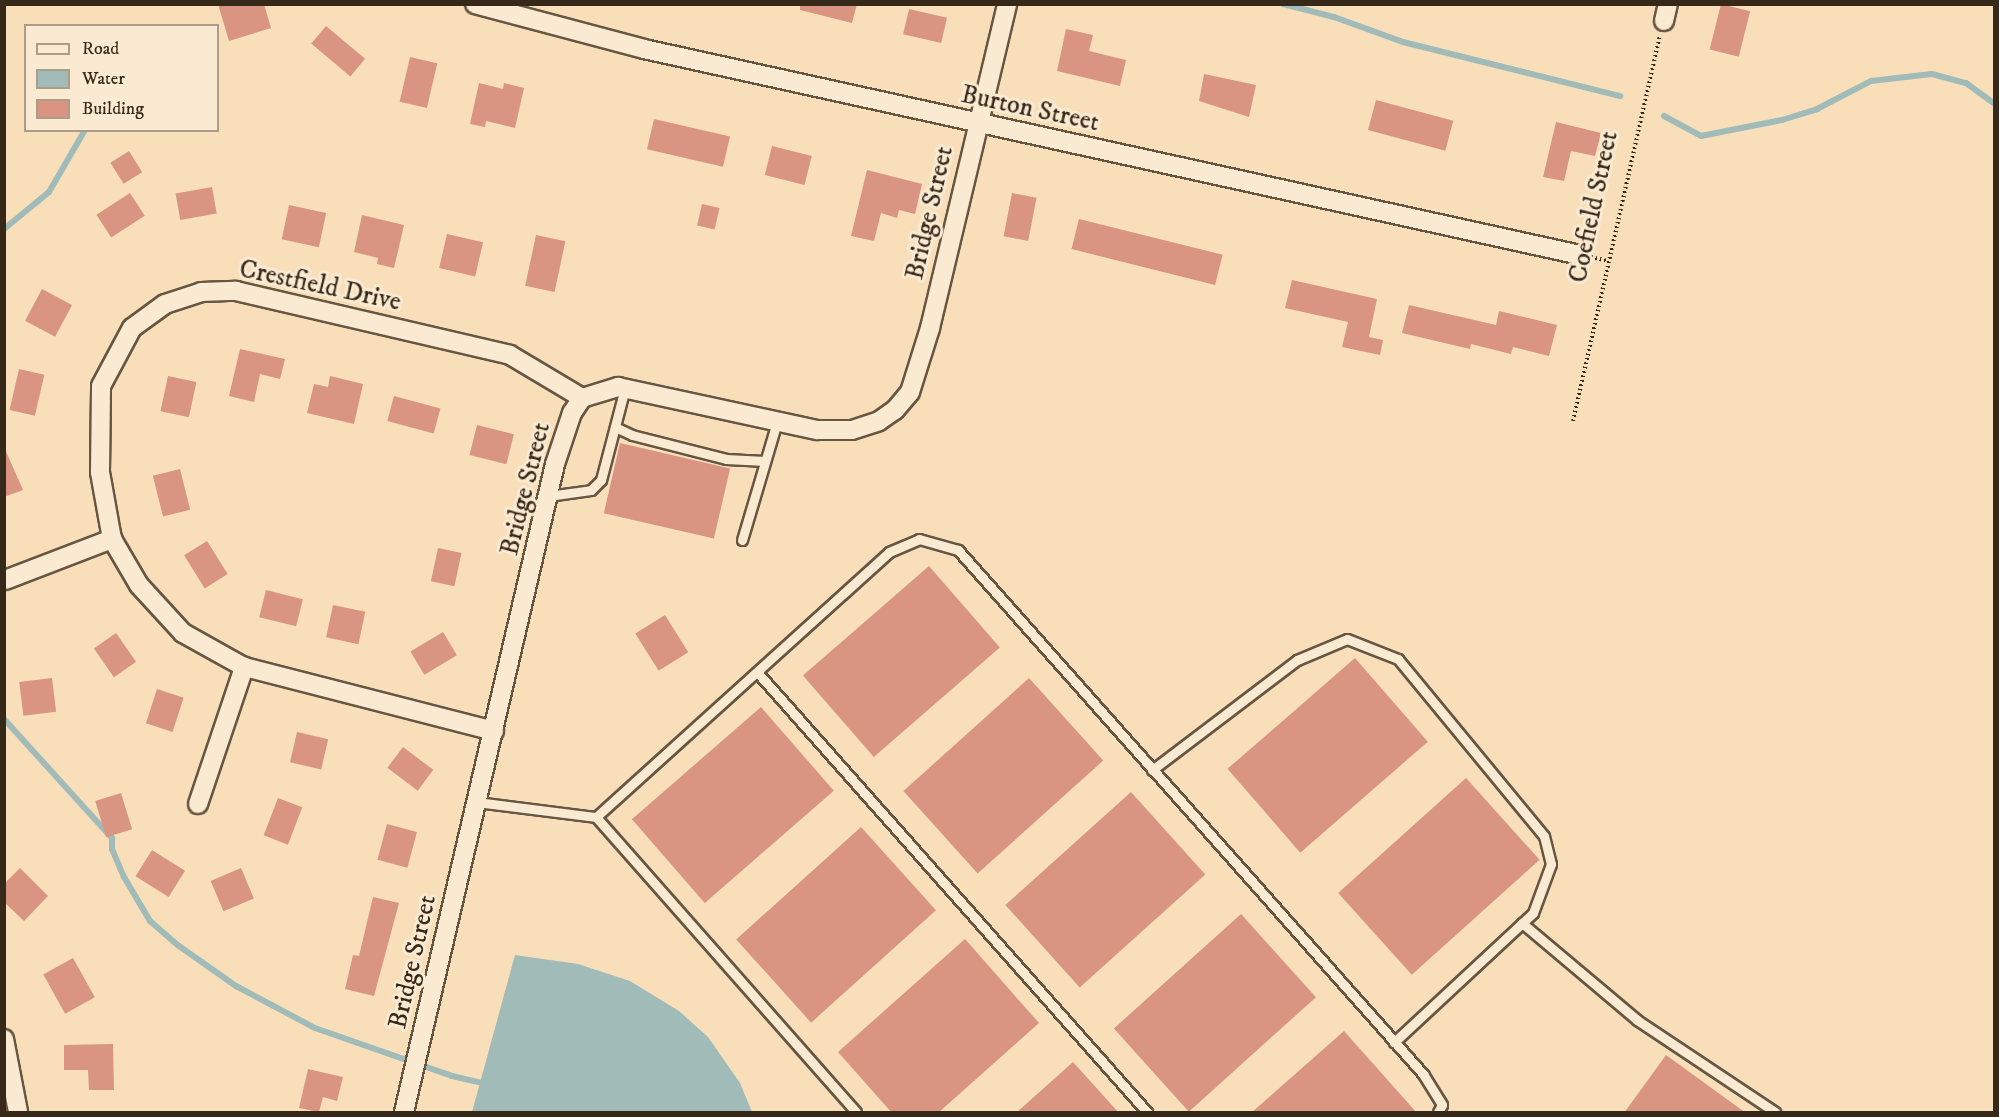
<!DOCTYPE html>
<html>
<head>
<meta charset="utf-8">
<style>
  body { margin:0 }
  #map { position:relative; width:1999px; height:1117px; overflow:hidden; background:#f8dfba; font-family:"IM FELL DW Pica",serif }
  div>[style] { position:absolute }
  .water>* { inset:0; background:#a0bbb8 }
  .stream>* { height:6px; margin:-3px; padding:0 3px; transform-origin:3px; border-radius:3px; background:#a0bbb8 }
  .building>* { inset:0; background:#d99582; transform-origin:0 0 }
  .path>* { height:4px; margin-top:-2px; transform-origin:0; background:repeating-linear-gradient(90deg,#36291a 0 1.5px,transparent 0 4.5px) }
  .roads { filter:drop-shadow(2px 0 #665642) drop-shadow(-2px 0 #665642) drop-shadow(0 2px #665642) drop-shadow(0 -2px #665642) }
  .lane>* { height:9px; margin:-4.5px; padding:0 4.5px; transform-origin:4.5px; border-radius:4.5px; background:#faead2 }
  .street>* { height:18px; margin:-9px; padding:0 9px; transform-origin:9px; border-radius:9px; background:#faead2 }
  span { translate:-50% -50%; white-space:nowrap; text-align:center; line-height:1.15; -webkit-text-stroke:6px #faead2; paint-order:stroke }
  .street-label { font-size:26px; color:#36291a }
  .frame { position:absolute; inset:0; border:6px solid #36291a; pointer-events:none }
  .legend { position:absolute; left:24px; top:24px; width:195px; height:108px; box-sizing:border-box; background:#faead2; border:2px solid #ac9d88; margin:0; padding:8px 10px; list-style:none; font-size:18px; color:#36291a }
  .legend li { display:flex; align-items:center; gap:12px; height:30px }
  .legend b { width:30px; border:2px solid #ac9d88 }
</style>
</head>
<body>
<div id="map">
  <div class="water">
    <i style="clip-path:polygon(515px 955px,578px 964px,630px 981px,679px 1011px,708px 1037px,740px 1083px,752px 1112px,472px 1112px)"></i>
  </div>
  <div class="stream">
    <i style="left:1283px;top:4px;width:53px;rotate:14.3deg"></i>
    <i style="left:1334px;top:17px;width:73px;rotate:19.9deg"></i>
    <i style="left:1403px;top:42px;width:224px;rotate:14deg"></i>
    <i style="left:1664px;top:116px;width:42px;rotate:28.4deg"></i>
    <i style="left:1701px;top:136px;width:83px;rotate:-11.2deg"></i>
    <i style="left:1782px;top:120px;width:37px;rotate:-17deg"></i>
    <i style="left:1817px;top:109px;width:61px;rotate:-27.4deg"></i>
    <i style="left:1871px;top:81px;width:61px;rotate:-6.5deg"></i>
    <i style="left:1932px;top:74px;width:35px;rotate:15deg"></i>
    <i style="left:1966px;top:83px;width:34px;rotate:36deg"></i>
    <i style="left:4px;top:229px;width:58px;rotate:-39.4deg"></i>
    <i style="left:49px;top:192px;width:72px;rotate:-59.9deg"></i>
    <i style="left:4px;top:719px;width:161px;rotate:47.8deg"></i>
    <i style="left:112px;top:838px;width:11px;rotate:90deg"></i>
    <i style="left:112px;top:849px;width:30px;rotate:67deg"></i>
    <i style="left:124px;top:877px;width:51px;rotate:59.4deg"></i>
    <i style="left:150px;top:921px;width:38px;rotate:41deg"></i>
    <i style="left:179px;top:946px;width:70px;rotate:35.1deg"></i>
    <i style="left:236px;top:986px;width:89px;rotate:28deg"></i>
    <i style="left:315px;top:1028px;width:145px;rotate:19.3deg"></i>
    <i style="left:452px;top:1076px;width:37px;rotate:13deg"></i>
  </div>
  <div class="building">
    <i style="clip-path:polygon(218px 4px,264px 4px,271px 28px,229px 41px)"></i>
    <i style="clip-path:polygon(800px 4px,857px 4px,852px 23px,800px 10px)"></i>
    <i style="left:1721px;top:4px;width:30px;height:47px;rotate:14deg"></i>
    <i style="left:909px;top:9px;width:39px;height:26px;rotate:13deg"></i>
    <i style="left:326px;top:26px;width:51px;height:23px;rotate:40deg"></i>
    <i style="clip-path:polygon(1066px 29px,1093px 35px,1089px 51px,1126px 60px,1120px 86px,1057px 71px)"></i>
    <i style="left:410px;top:57px;width:28px;height:46px;rotate:13deg"></i>
    <i style="clip-path:polygon(1204px 74px,1256px 85px,1249px 117px,1199px 101px)"></i>
    <i style="clip-path:polygon(479px 83px,503px 89px,504px 83px,524px 88px,515px 128px,486px 121px,485px 127px,470px 124px)"></i>
    <i style="left:1376px;top:100px;width:80px;height:31px;rotate:15deg"></i>
    <i style="left:654px;top:119px;width:78px;height:31px;rotate:13deg"></i>
    <i style="clip-path:polygon(1556px 122px,1601px 133px,1595px 156px,1571px 151px,1564px 181px,1543px 177px)"></i>
    <i style="left:772px;top:146px;width:41px;height:30px;rotate:14deg"></i>
    <i style="left:129px;top:151px;width:25px;height:22px;rotate:58deg"></i>
    <i style="clip-path:polygon(867px 170px,922px 184px,915px 214px,899px 210px,897px 218px,881px 213px,874px 241px,851px 236px)"></i>
    <i style="left:212px;top:187px;width:27px;height:37px;rotate:80deg"></i>
    <i style="left:130px;top:193px;width:27px;height:40px;rotate:57deg"></i>
    <i style="left:1012px;top:193px;width:25px;height:44px;rotate:11deg"></i>
    <i style="left:702px;top:204px;width:18px;height:22px;rotate:13deg"></i>
    <i style="left:289px;top:205px;width:38px;height:35px;rotate:12deg"></i>
    <i style="clip-path:polygon(362px 215px,404px 225px,394px 268px,377px 264px,378px 258px,354px 252px)"></i>
    <i style="left:1079px;top:219px;width:148px;height:31px;rotate:14deg"></i>
    <i style="left:447px;top:234px;width:37px;height:35px;rotate:13deg"></i>
    <i style="left:536px;top:235px;width:30px;height:52px;rotate:12deg"></i>
    <i style="clip-path:polygon(1292px 280px,1377px 299px,1369px 337px,1383px 340px,1380px 355px,1342px 347px,1348px 322px,1285px 308px)"></i>
    <i style="left:42px;top:289px;width:34px;height:36px;rotate:28deg"></i>
    <i style="clip-path:polygon(1409px 305px,1496px 325px,1499px 311px,1557px 325px,1549px 356px,1513px 347px,1511px 354px,1471px 344px,1470px 349px,1402px 333px)"></i>
    <i style="clip-path:polygon(240px 349px,285px 359px,280px 379px,260px 374px,254px 402px,229px 396px)"></i>
    <i style="left:19px;top:369px;width:26px;height:42px;rotate:13deg"></i>
    <i style="left:168px;top:376px;width:29px;height:36px;rotate:12deg"></i>
    <i style="clip-path:polygon(330px 376px,363px 384px,354px 424px,307px 413px,314px 384px,328px 387px)"></i>
    <i style="left:394px;top:396px;width:48px;height:26px;rotate:15deg"></i>
    <i style="left:477px;top:425px;width:38px;height:31px;rotate:14deg"></i>
    <i style="left:620px;top:443px;width:113px;height:72px;rotate:13deg"></i>
    <i style="clip-path:polygon(4px 447px,23px 490px,4px 497px)"></i>
    <i style="left:180px;top:469px;width:42px;height:28px;rotate:76deg"></i>
    <i style="left:207px;top:541px;width:39px;height:27px;rotate:58deg"></i>
    <i style="left:438px;top:548px;width:24px;height:34px;rotate:12deg"></i>
    <i style="left:929px;top:566px;width:108px;height:167px;rotate:49deg"></i>
    <i style="left:266px;top:590px;width:38px;height:28px;rotate:14deg"></i>
    <i style="left:333px;top:605px;width:33px;height:33px;rotate:12deg"></i>
    <i style="left:665px;top:615px;width:44px;height:35px;rotate:58deg"></i>
    <i style="left:443px;top:632px;width:27px;height:38px;rotate:59deg"></i>
    <i style="left:116px;top:633px;width:35px;height:27px;rotate:55deg"></i>
    <i style="left:1355px;top:658px;width:111px;height:169px;rotate:49deg"></i>
    <i style="left:52px;top:678px;width:34px;height:33px;rotate:83deg"></i>
    <i style="left:1029px;top:678px;width:111px;height:169px;rotate:48deg"></i>
    <i style="left:157px;top:689px;width:28px;height:36px;rotate:18deg"></i>
    <i style="left:761px;top:707px;width:111px;height:171px;rotate:49deg"></i>
    <i style="left:297px;top:732px;width:32px;height:31px;rotate:13deg"></i>
    <i style="left:403px;top:747px;width:38px;height:26px;rotate:37deg"></i>
    <i style="left:1466px;top:778px;width:110px;height:172px;rotate:48deg"></i>
    <i style="left:1131px;top:792px;width:111px;height:169px;rotate:48deg"></i>
    <i style="left:121px;top:793px;width:38px;height:27px;rotate:73deg"></i>
    <i style="left:278px;top:798px;width:26px;height:40px;rotate:21deg"></i>
    <i style="left:387px;top:824px;width:31px;height:37px;rotate:15deg"></i>
    <i style="left:861px;top:827px;width:112px;height:168px;rotate:48deg"></i>
    <i style="left:152px;top:850px;width:39px;height:31px;rotate:32deg"></i>
    <i style="clip-path:polygon(20px 868px,48px 896px,24px 921px,4px 902px,4px 884px)"></i>
    <i style="left:241px;top:868px;width:33px;height:33px;rotate:67deg"></i>
    <i style="clip-path:polygon(373px 897px,399px 903px,374px 996px,345px 989px,353px 955px,359px 956px)"></i>
    <i style="left:1241px;top:914px;width:112px;height:171px;rotate:48deg"></i>
    <i style="clip-path:polygon(965px 939px,1039px 1023px,938px 1113px,892px 1113px,838px 1052px)"></i>
    <i style="left:73px;top:958px;width:45px;height:34px;rotate:61deg"></i>
    <i style="clip-path:polygon(1344px 1031px,1417px 1113px,1251px 1113px)"></i>
    <i style="clip-path:polygon(113px 1044px,114px 1090px,89px 1090px,88px 1070px,64px 1070px,64px 1045px)"></i>
    <i style="clip-path:polygon(1666px 1055px,1746px 1113px,1624px 1113px)"></i>
    <i style="clip-path:polygon(1073px 1062px,1119px 1113px,1016px 1113px)"></i>
    <i style="clip-path:polygon(308px 1069px,343px 1077px,337px 1101px,323px 1097px,319px 1112px,299px 1108px)"></i>
  </div>
  <div class="path">
    <i style="left:1591px;top:257px;width:17px;rotate:13deg"></i>
    <i style="left:1573px;top:421px;width:395px;rotate:-77.3deg"></i>
  </div>
  <div class="roads">
    <div class="lane">
      <i style="left:615px;top:427px;width:19px;rotate:25deg"></i>
      <i style="left:632px;top:435px;width:97px;rotate:14.3deg"></i>
      <i style="left:726px;top:459px;width:39px;rotate:3deg"></i>
      <i style="left:548px;top:496px;width:43px;rotate:-7.9deg"></i>
      <i style="left:591px;top:490px;width:14px;rotate:-45deg"></i>
      <i style="left:601px;top:480px;width:95px;rotate:-75.4deg"></i>
      <i style="left:742px;top:540px;width:123px;rotate:-73.5deg"></i>
      <i style="left:757px;top:672px;width:588px;rotate:48.45deg"></i>
      <i style="left:1152px;top:770px;width:182px;rotate:-37.2deg"></i>
      <i style="left:1297px;top:660px;width:54px;rotate:-22.8deg"></i>
      <i style="left:1347px;top:639px;width:55px;rotate:21.4deg"></i>
      <i style="left:1398px;top:659px;width:229px;rotate:50.5deg"></i>
      <i style="left:1544px;top:836px;width:29px;rotate:76deg"></i>
      <i style="left:1551px;top:864px;width:52px;rotate:110.2deg"></i>
      <i style="left:1533px;top:913px;width:190px;rotate:137.1deg"></i>
      <i style="left:477px;top:802px;width:120px;rotate:7.2deg"></i>
      <i style="left:596px;top:817px;width:393px;rotate:48.6deg"></i>
      <i style="left:596px;top:817px;width:395px;rotate:-42.1deg"></i>
      <i style="left:889px;top:552px;width:33px;rotate:-23deg"></i>
      <i style="left:919px;top:539px;width:41px;rotate:15.8deg"></i>
      <i style="left:958px;top:550px;width:701px;rotate:48.41deg"></i>
      <i style="left:1423px;top:1074px;width:36px;rotate:58deg"></i>
      <i style="left:1442px;top:1105px;width:8px;rotate:120deg"></i>
      <i style="left:1522px;top:923px;width:150px;rotate:40.1deg"></i>
      <i style="left:1637px;top:1020px;width:166px;rotate:33.7deg"></i>
    </div>
    <div class="street">
      <i style="left:475px;top:4px;width:175px;rotate:14.9deg"></i>
      <i style="left:644px;top:49px;width:954px;rotate:12.41deg"></i>
      <i style="left:1664px;top:21px;width:17px;rotate:-77deg"></i>
      <i style="left:5px;top:580px;width:115px;rotate:-21deg"></i>
      <i style="left:494px;top:731px;width:258px;rotate:-165.6deg"></i>
      <i style="left:244px;top:667px;width:70px;rotate:-150.9deg"></i>
      <i style="left:183px;top:633px;width:65px;rotate:-132.5deg"></i>
      <i style="left:139px;top:585px;width:53px;rotate:-120.4deg"></i>
      <i style="left:112px;top:539px;width:68px;rotate:-100.2deg"></i>
      <i style="left:100px;top:472px;width:86px;rotate:-89.3deg"></i>
      <i style="left:101px;top:386px;width:66px;rotate:-61.9deg"></i>
      <i style="left:132px;top:328px;width:41px;rotate:-36deg"></i>
      <i style="left:165px;top:304px;width:38px;rotate:-18deg"></i>
      <i style="left:201px;top:292px;width:35px;rotate:-2deg"></i>
      <i style="left:236px;top:291px;width:281px;rotate:13.1deg"></i>
      <i style="left:510px;top:355px;width:84px;rotate:30.8deg"></i>
      <i style="left:198px;top:804px;width:145px;rotate:-71.4deg"></i>
      <i style="left:4px;top:1039px;width:74px;rotate:79.1deg"></i>
      <i style="left:404px;top:1112px;width:665px;rotate:-76.88deg"></i>
      <i style="left:555px;top:464px;width:54px;rotate:-71.6deg"></i>
      <i style="left:572px;top:413px;width:18px;rotate:-56deg"></i>
      <i style="left:582px;top:398px;width:38px;rotate:-17deg"></i>
      <i style="left:618px;top:387px;width:204px;rotate:12.2deg"></i>
      <i style="left:817px;top:430px;width:35px"></i>
      <i style="left:852px;top:430px;width:28px;rotate:-18deg"></i>
      <i style="left:879px;top:421px;width:19px;rotate:-35deg"></i>
      <i style="left:895px;top:410px;width:23px;rotate:-50deg"></i>
      <i style="left:910px;top:392px;width:67px;rotate:-72.6deg"></i>
      <i style="left:930px;top:328px;width:333px;rotate:-76.6deg"></i>
    </div>
  </div>
  <div class="street-label">
    <span style="left:1030px;top:109px;rotate:12deg">Burton Street</span>
    <span style="left:1594px;top:207px;rotate:-78deg">Coefield Street</span>
    <span style="left:930px;top:213px;rotate:-77deg">Bridge Street</span>
    <span style="left:320px;top:286px;rotate:12deg">Crestfield Drive</span>
    <span style="left:526px;top:489px;rotate:-76deg">Bridge Street</span>
    <span style="left:413px;top:962px;rotate:-77deg">Bridge Street</span>
  </div>
  <div class="frame"></div>
  <ul class="legend">
  <li><b style="height:8px;background:#faead2"></b>Road</li>
  <li><b style="height:16px;background:#a0bbb8"></b>Water</li>
  <li><b style="height:16px;background:#d99582"></b>Building</li>
  </ul>
</div>
</body>
</html>
